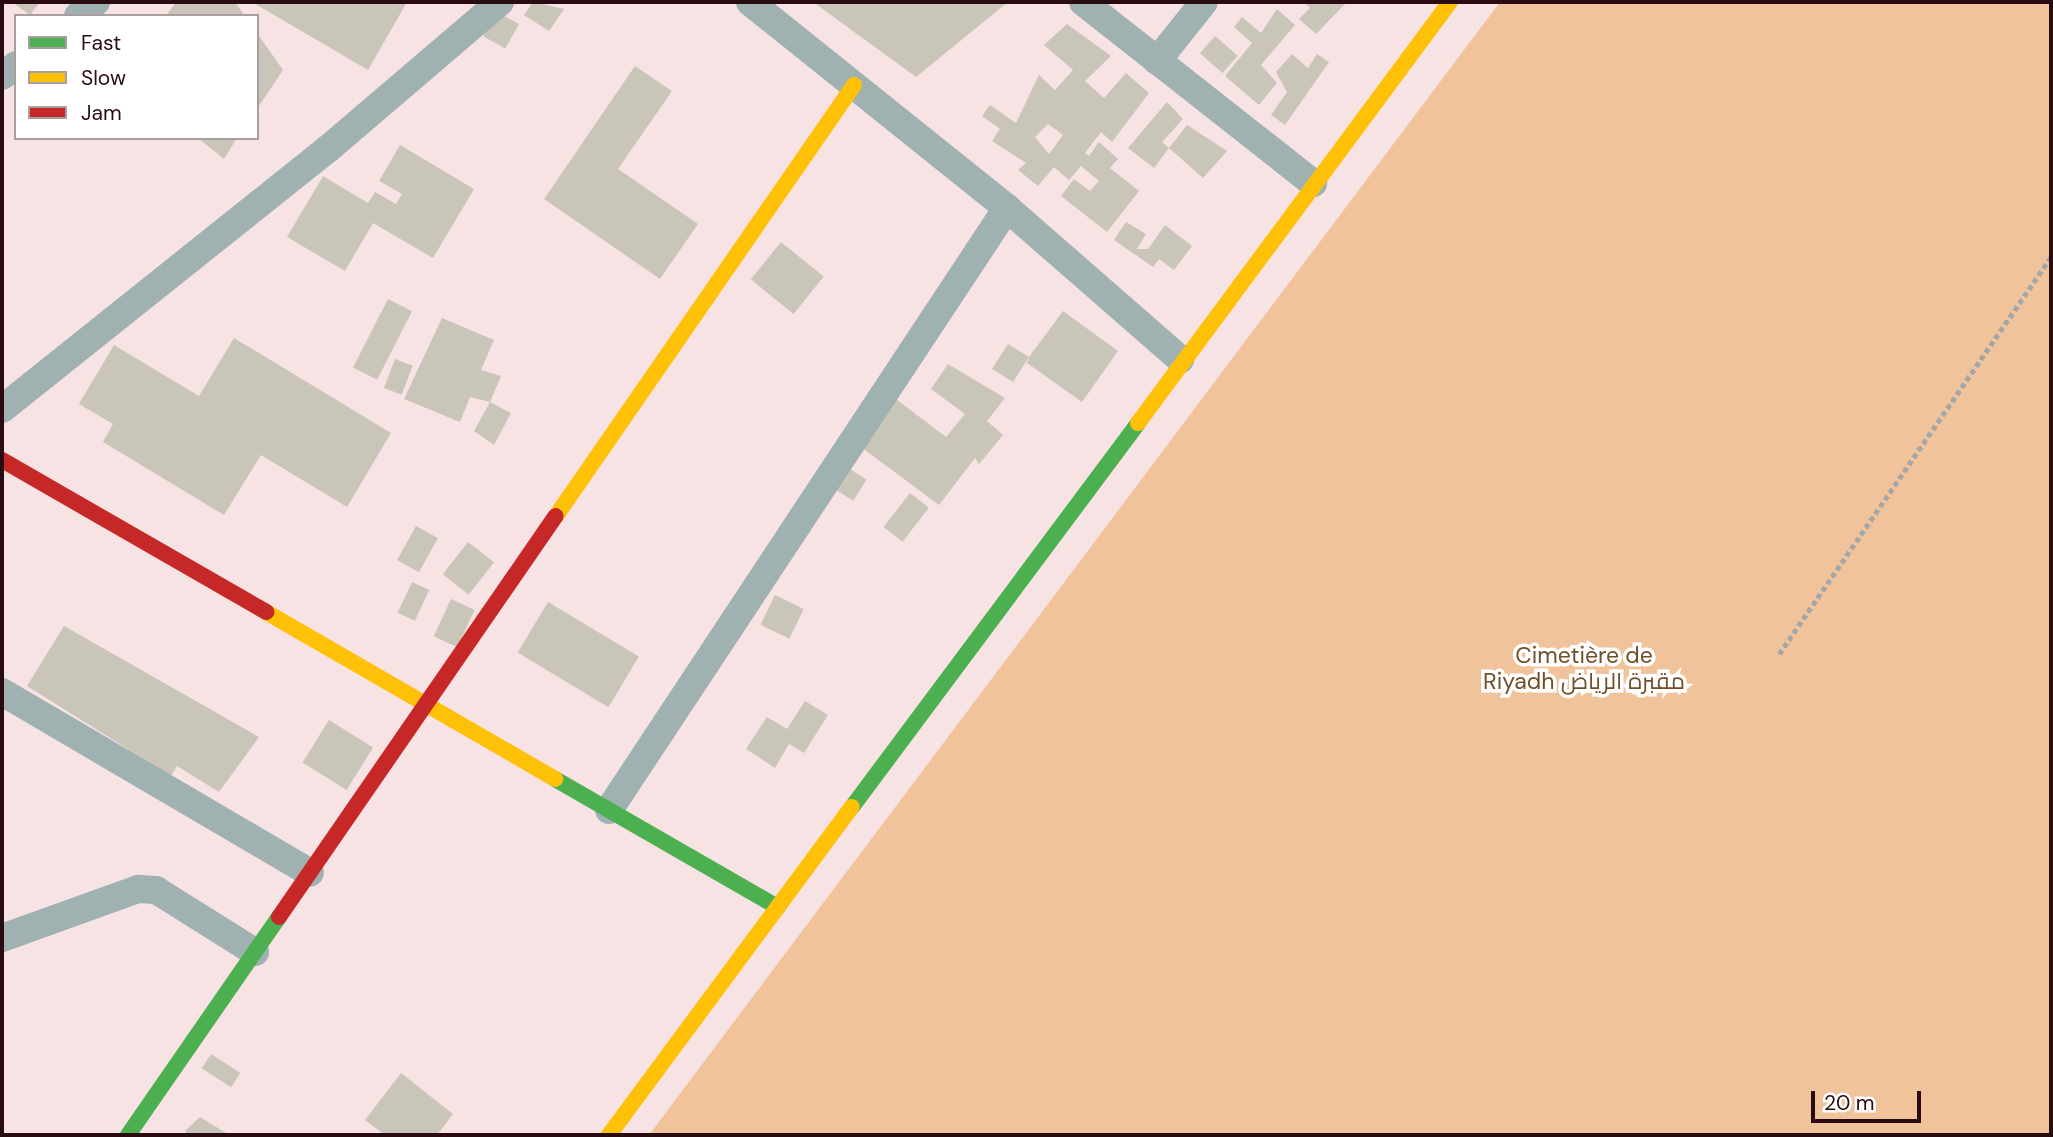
<!DOCTYPE html>
<html>
<head>
<meta charset="utf-8">
<style>
  body { margin:0 }
  #map { position:relative; width:2053px; height:1137px; overflow:hidden; background:#f7e2e4; font-family:"DM Sans",Cairo,sans-serif }
  div>[style] { position:absolute }
  .green>* { inset:0; background:#f0c39a }
  .building>* { inset:0; background:#c9c6b9; transform-origin:0 0 }
  .path>* { height:4.5px; margin-top:-2.25px; transform-origin:0; background:repeating-linear-gradient(90deg,#a3a7a8 0 5px,transparent 0 8.5px) }
  .street>* { height:28px; margin:-14px; padding:0 14px; transform-origin:14px; border-radius:14px; background:#9fb1b0 }
  .fast>* { height:16px; margin:-8px; padding:0 8px; transform-origin:8px; border-radius:8px; background:#4caf50 }
  .slow>* { height:16px; margin:-8px; padding:0 8px; transform-origin:8px; border-radius:8px; background:#ffc107 }
  .jam>* { height:16px; margin:-8px; padding:0 8px; transform-origin:8px; border-radius:8px; background:#c62828 }
  span { translate:-50% -50%; white-space:nowrap; text-align:center; line-height:1.15; -webkit-text-stroke:7px #fff; paint-order:stroke }
  .park-label { font-size:23px; color:#70502a }
  .frame { position:absolute; inset:0; border:4px solid #2a0b12; pointer-events:none }
  .legend { position:absolute; left:14px; top:14px; width:245px; height:126px; box-sizing:border-box; background:#fff; border:2px solid #aa9da0; margin:0; padding:9px 12px; list-style:none; font-size:21px; color:#2a0b12 }
  .legend li { display:flex; align-items:center; gap:14px; height:35px }
  .legend b { width:35px; border:2px solid #aa9da0 }
  .scale { position:absolute; left:1811px; top:1091px; width:110px; height:32px; box-sizing:border-box; border:4px solid #2a0b12; border-top:0; padding-left:9px; font-size:21px; line-height:24px; white-space:nowrap; color:#2a0b12; -webkit-text-stroke:5px #fff; paint-order:stroke }
</style>
</head>
<body>
<div id="map">
  <div class="green">
    <i style="clip-path:polygon(1500px 2px,2051px 2px,2051px 1135px,649px 1135px)"></i>
  </div>
  <div class="building">
    <i style="clip-path:polygon(12px 2px,40px 2px,30px 15px)"></i>
    <i style="clip-path:polygon(176px 2px,235px 2px,245px 16px,166px 16px)"></i>
    <i style="clip-path:polygon(252px 2px,407px 2px,368px 70px)"></i>
    <i style="clip-path:polygon(533px 2px,564px 9px,549px 31px,524px 15px)"></i>
    <i style="clip-path:polygon(813px 2px,1008px 2px,916px 77px)"></i>
    <i style="clip-path:polygon(1304px 2px,1347px 2px,1316px 34px,1299px 19px,1310px 8px)"></i>
    <i style="clip-path:polygon(1277px 9px,1295px 25px,1261px 65px,1277px 83px,1259px 105px,1225px 76px,1252px 43px,1234px 27px,1242px 17px,1261px 33px)"></i>
    <i style="left:497px;top:12px;width:25px;height:28px;rotate:29deg"></i>
    <i style="clip-path:polygon(evenodd,1067px 24px,1111px 56px,1085px 81px,1104px 98px,1126px 73px,1149px 93px,1112px 142px,1101px 132px,1085px 153px,1089px 156px,1099px 142px,1118px 159px,1110px 168px,1139px 191px,1107px 232px,1061px 196px,1074px 179px,1090px 191px,1099px 181px,1081px 166px,1069px 180px,1054px 167px,1038px 186px,1018px 170px,1026px 163px,992px 141px,1000px 129px,982px 116px,990px 105px,1016px 123px,1039px 75px,1055px 90px,1073px 70px,1044px 45px,1067px 24px,1048px 124px,1063px 135px,1049px 154px,1035px 137px,1048px 124px)"></i>
    <i style="clip-path:polygon(257px 33px,283px 70px,257px 109px)"></i>
    <i style="left:1215px;top:36px;width:30px;height:23px;rotate:41deg"></i>
    <i style="clip-path:polygon(1292px 54px,1308px 68px,1317px 54px,1329px 62px,1285px 125px,1271px 115px,1287px 92px,1276px 72px)"></i>
    <i style="clip-path:polygon(635px 66px,672px 91px,618px 169px,698px 224px,660px 279px,544px 199px)"></i>
    <i style="clip-path:polygon(1167px 102px,1183px 119px,1162px 142px,1169px 148px,1187px 125px,1227px 151px,1203px 178px,1169px 148px,1154px 168px,1128px 148px)"></i>
    <i style="clip-path:polygon(198px 138px,237px 138px,224px 159px)"></i>
    <i style="clip-path:polygon(400px 145px,474px 189px,433px 258px,373px 223px,345px 271px,287px 237px,323px 176px,368px 203px,375px 192px,396px 204px,402px 194px,379px 181px)"></i>
    <i style="clip-path:polygon(1126px 222px,1146px 234px,1137px 249px,1148px 249px,1165px 225px,1192px 246px,1174px 270px,1159px 259px,1153px 267px,1114px 240px)"></i>
    <i style="left:781px;top:242px;width:55px;height:48px;rotate:39deg"></i>
    <i style="left:388px;top:299px;width:27px;height:77px;rotate:27deg"></i>
    <i style="clip-path:polygon(1063px 311px,1118px 351px,1082px 402px,1027px 363px,1029px 357px,1013px 382px,992px 369px,1008px 344px,1029px 357px)"></i>
    <i style="clip-path:polygon(442px 318px,494px 340px,481px 370px,501px 376px,490px 402px,511px 413px,494px 445px,474px 431px,490px 402px,470px 397px,460px 422px,404px 399px)"></i>
    <i style="clip-path:polygon(234px 338px,391px 433px,347px 507px,261px 455px,224px 515px,103px 442px,113px 424px,79px 404px,114px 345px,199px 396px)"></i>
    <i style="left:395px;top:359px;width:19px;height:31px;rotate:21deg"></i>
    <i style="clip-path:polygon(948px 364px,1005px 398px,987px 421px,1003px 435px,979px 464px,975px 458px,939px 505px,857px 444px,892px 396px,946px 437px,965px 414px,931px 389px)"></i>
    <i style="left:844px;top:465px;width:27px;height:25px;rotate:33deg"></i>
    <i style="left:910px;top:493px;width:24px;height:43px;rotate:38deg"></i>
    <i style="left:416px;top:526px;width:25px;height:39px;rotate:29deg"></i>
    <i style="left:468px;top:542px;width:33px;height:41px;rotate:38deg"></i>
    <i style="left:412px;top:582px;width:19px;height:34px;rotate:25deg"></i>
    <i style="left:775px;top:595px;width:32px;height:33px;rotate:26deg"></i>
    <i style="left:451px;top:599px;width:26px;height:41px;rotate:25deg"></i>
    <i style="left:548px;top:602px;width:106px;height:59px;rotate:31deg"></i>
    <i style="clip-path:polygon(64px 626px,259px 737px,219px 792px,177px 766px,171px 776px,27px 686px)"></i>
    <i style="clip-path:polygon(805px 701px,828px 715px,804px 753px,789px 744px,775px 768px,746px 749px,767px 717px,787px 729px)"></i>
    <i style="left:329px;top:720px;width:52px;height:50px;rotate:32deg"></i>
    <i style="left:211px;top:1054px;width:35px;height:17px;rotate:33deg"></i>
    <i style="clip-path:polygon(401px 1073px,453px 1114px,437px 1135px,385px 1135px,365px 1120px)"></i>
    <i style="clip-path:polygon(200px 1117px,226px 1133px,224px 1135px,189px 1135px,185px 1131px)"></i>
  </div>
  <div class="path">
    <i style="left:1779px;top:654px;width:481px;rotate:-55.6deg"></i>
  </div>
  <div class="street">
    <i style="left:750px;top:2px;width:329px;rotate:38.7deg"></i>
    <i style="left:1007px;top:208px;width:230px;rotate:41.1deg"></i>
    <i style="left:1083px;top:2px;width:293px;rotate:38.2deg"></i>
    <i style="left:78px;top:16px;width:23px;rotate:-38deg"></i>
    <i style="left:1157px;top:61px;width:75px;rotate:-51.5deg"></i>
    <i style="left:2px;top:76px;width:18px;rotate:-38deg"></i>
    <i style="left:2px;top:409px;width:418px;rotate:-38.6deg"></i>
    <i style="left:329px;top:148px;width:225px;rotate:-40.5deg"></i>
    <i style="left:2px;top:692px;width:357px;rotate:30.4deg"></i>
    <i style="left:609px;top:810px;width:722px;rotate:-56.53deg"></i>
    <i style="left:2px;top:938px;width:145px;rotate:-19.8deg"></i>
    <i style="left:138px;top:889px;width:18px;rotate:3deg"></i>
    <i style="left:156px;top:890px;width:117px;rotate:32.1deg"></i>
  </div>
  <div class="fast">
    <i style="left:555px;top:779px;width:257px;rotate:29.9deg"></i>
    <i style="left:852px;top:807px;width:479px;rotate:-53.3deg"></i>
    <i style="left:128px;top:1135px;width:265px;rotate:-55.3deg"></i>
  </div>
  <div class="slow">
    <i style="left:1138px;top:423px;width:524px;rotate:-53.46deg"></i>
    <i style="left:556px;top:516px;width:524px;rotate:-55.34deg"></i>
    <i style="left:266px;top:612px;width:334px;rotate:30deg"></i>
    <i style="left:609px;top:1135px;width:408px;rotate:-53.5deg"></i>
  </div>
  <div class="jam">
    <i style="left:2px;top:460px;width:305px;rotate:29.9deg"></i>
    <i style="left:279px;top:917px;width:487px;rotate:-55.4deg"></i>
  </div>
  <div class="park-label">
    <span style="left:1584px;top:668px">Cimetière de<br>Riyadh مقبرة الرياض</span>
  </div>
  <div class="frame"></div>
  <ul class="legend">
  <li><b style="height:9px;background:#4caf50"></b>Fast</li>
  <li><b style="height:9px;background:#ffc107"></b>Slow</li>
  <li><b style="height:9px;background:#c62828"></b>Jam</li>
  </ul>
  <div class="scale">20 m</div>
</div>
</body>
</html>
